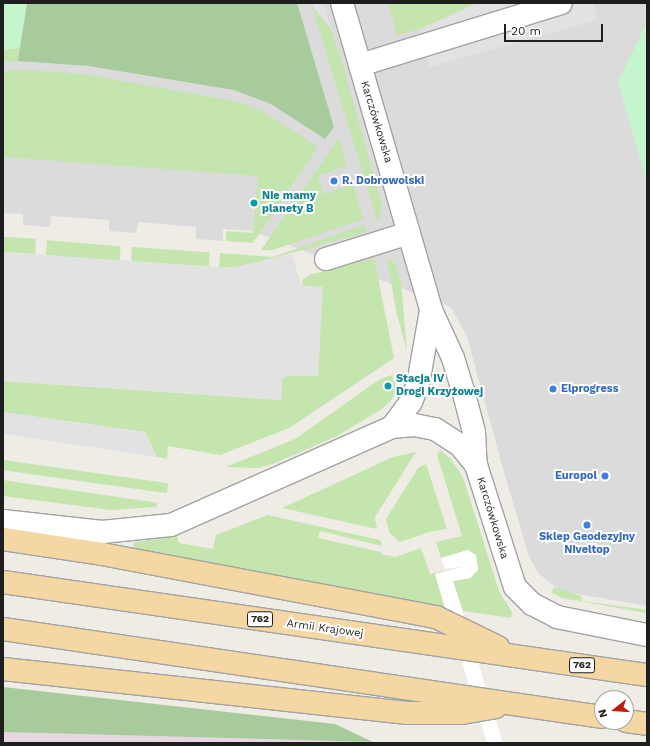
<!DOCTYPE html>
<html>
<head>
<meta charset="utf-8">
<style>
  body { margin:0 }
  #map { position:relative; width:650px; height:746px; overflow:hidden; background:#eeece5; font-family:"Work Sans",sans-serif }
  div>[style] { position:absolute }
  .residential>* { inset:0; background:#dcdbdb }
  .industrial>* { inset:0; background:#e7d7e3 }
  .grass>* { inset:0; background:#c5e5ae; transform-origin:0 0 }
  .forest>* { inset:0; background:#a7cb9c }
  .park>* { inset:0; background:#c4f5cc }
  .parking>* { inset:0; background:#e2e2e2 }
  .pier>* { inset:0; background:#fff }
  .roads { filter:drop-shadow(1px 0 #a2a2a2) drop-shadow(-1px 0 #a2a2a2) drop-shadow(0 1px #a2a2a2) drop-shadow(0 -1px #a2a2a2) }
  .minor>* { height:22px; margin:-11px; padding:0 11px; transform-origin:11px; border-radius:11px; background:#fff }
  .major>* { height:22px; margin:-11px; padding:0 11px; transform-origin:11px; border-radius:11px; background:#f5d7a3 }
  .dots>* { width:11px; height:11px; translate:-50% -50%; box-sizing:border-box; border:2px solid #fff; border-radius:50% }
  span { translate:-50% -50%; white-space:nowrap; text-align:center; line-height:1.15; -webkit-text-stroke:4px #fff; paint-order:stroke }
  .shield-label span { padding:1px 3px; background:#fff; border:1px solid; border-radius:3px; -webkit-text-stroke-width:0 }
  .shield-label { font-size:10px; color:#1e1e1e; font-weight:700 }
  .street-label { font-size:11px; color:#1e1e1e }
  .shop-label { font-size:11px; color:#366cbe; font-weight:700 }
  .left { translate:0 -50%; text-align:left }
  .right { translate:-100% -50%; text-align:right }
  .culture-label { font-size:11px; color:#0d838f; font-weight:700 }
  .frame { position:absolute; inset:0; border:4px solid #1e1e1e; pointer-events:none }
  .north { position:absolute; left:594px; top:690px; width:40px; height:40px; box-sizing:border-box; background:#fff; border:1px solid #a5a5a5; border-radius:50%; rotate:253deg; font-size:11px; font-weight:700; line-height:16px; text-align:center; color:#1e1e1e }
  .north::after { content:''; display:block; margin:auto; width:14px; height:18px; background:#be1b0e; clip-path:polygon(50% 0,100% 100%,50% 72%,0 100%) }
  .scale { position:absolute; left:504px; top:24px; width:99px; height:18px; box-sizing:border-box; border:2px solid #1e1e1e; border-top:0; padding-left:5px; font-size:12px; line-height:14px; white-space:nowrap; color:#1e1e1e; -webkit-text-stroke:3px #fff; paint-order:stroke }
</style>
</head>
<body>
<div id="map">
  <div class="residential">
    <i style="clip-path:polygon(3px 3px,647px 3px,647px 606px,561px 591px,539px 574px,529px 556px,505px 476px,467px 337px,451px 307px,252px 231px,223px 229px,223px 241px,196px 239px,196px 227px,138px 222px,136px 233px,109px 231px,109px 220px,51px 216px,50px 227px,23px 225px,23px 214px,3px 213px)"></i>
  </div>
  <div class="industrial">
    <i style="clip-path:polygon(3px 732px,373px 742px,386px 743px,3px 743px)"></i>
  </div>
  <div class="grass">
    <i style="clip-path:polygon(311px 3px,331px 29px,343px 66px,382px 205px,378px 223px)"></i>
    <i style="clip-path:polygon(388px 3px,471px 3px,472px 5px,420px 29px,397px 35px)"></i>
    <i style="clip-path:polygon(19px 48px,18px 61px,3px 62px,3px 50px)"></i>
    <i style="clip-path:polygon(27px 70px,84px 74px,239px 102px,262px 111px,318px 147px,253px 243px,226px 241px,226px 231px,253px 233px,258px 176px,3px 157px,3px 71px)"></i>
    <i style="clip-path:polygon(339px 138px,347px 166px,318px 176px,323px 194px,353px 185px,363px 219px,273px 250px,261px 250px)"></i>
    <i style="clip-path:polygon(364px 225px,367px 231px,363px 233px,241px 267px,219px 268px,220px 253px,273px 257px)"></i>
    <i style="left:3px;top:237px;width:33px;height:15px;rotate:3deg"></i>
    <i style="left:47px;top:240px;width:74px;height:15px;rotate:5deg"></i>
    <i style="left:132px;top:247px;width:78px;height:14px;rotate:4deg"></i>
    <i style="clip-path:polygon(374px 258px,394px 358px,289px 428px,220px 455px,168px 446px,167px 459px,157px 457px,145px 432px,3px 412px,3px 381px,281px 400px,282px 379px,286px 376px,318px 376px,322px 287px,303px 286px,302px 280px,309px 275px)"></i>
    <i style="clip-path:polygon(387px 258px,395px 264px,401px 283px,407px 351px,396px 311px)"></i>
    <i style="clip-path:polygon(392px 375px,397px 392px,391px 400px,382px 409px,337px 436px,273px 464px,258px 468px,226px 467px,295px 439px,380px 379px)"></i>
    <i style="clip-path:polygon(440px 450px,450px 458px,463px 477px,499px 591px,512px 612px,511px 618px,463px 611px,453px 581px,470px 578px,479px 568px,468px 550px,441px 558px,436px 542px,462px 536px,437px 455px)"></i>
    <i style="clip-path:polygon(416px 452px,375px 517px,377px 529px,282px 508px,393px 457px)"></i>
    <i style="left:3px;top:460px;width:167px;height:10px;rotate:8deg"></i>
    <i style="clip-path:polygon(426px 464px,447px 529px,432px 531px,400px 542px,389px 532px,386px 519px,418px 468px)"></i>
    <i style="clip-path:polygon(3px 480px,158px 503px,156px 507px,111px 510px,3px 496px)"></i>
    <i style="clip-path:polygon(268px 515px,380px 540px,382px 546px,320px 531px,318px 538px,381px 552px,381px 554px,395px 557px,421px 548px,430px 574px,466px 566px,435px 574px,445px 608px,136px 549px,133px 546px,135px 542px,177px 536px,179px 543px,213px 549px,216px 535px)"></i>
    <i style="clip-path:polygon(554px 587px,581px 596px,582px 601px,647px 610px,647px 613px,562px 598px,551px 592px)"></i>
  </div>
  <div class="forest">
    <i style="clip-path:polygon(27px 3px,297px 3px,334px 127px,325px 139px,271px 104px,234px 90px,89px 66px,18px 61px)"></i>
    <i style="clip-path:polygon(3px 687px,335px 724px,373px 742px,3px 732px)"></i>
  </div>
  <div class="park">
    <i style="clip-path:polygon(3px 3px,27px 3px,19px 48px,3px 50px)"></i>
    <i style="clip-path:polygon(647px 22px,647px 183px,618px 82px)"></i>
  </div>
  <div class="parking">
    <i style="clip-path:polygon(312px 3px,324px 3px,331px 29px,315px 9px)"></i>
    <i style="clip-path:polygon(480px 3px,594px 3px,597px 20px,429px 67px,420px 29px)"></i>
    <i style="clip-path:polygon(3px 252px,229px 268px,292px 254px,301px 284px,304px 286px,323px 287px,318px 376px,286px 376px,282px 380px,281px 400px,3px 381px)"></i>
    <i style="clip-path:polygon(3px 412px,145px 432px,157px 457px,3px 434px)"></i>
  </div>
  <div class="pier">
    <i style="clip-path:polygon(468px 550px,476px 555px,478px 570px,470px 578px,453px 581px,503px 743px,487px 743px,436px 578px,435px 574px,466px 566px,445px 569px,441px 558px)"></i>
  </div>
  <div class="roads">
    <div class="minor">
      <i style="left:342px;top:3px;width:320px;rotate:73.8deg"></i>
      <i style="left:431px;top:310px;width:53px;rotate:65.4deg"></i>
      <i style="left:453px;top:358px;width:34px;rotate:73deg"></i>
      <i style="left:463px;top:390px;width:43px;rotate:75.3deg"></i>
      <i style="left:474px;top:432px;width:33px;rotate:87deg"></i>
      <i style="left:476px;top:465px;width:128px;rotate:72.3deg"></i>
      <i style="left:515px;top:587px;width:24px;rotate:45deg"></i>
      <i style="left:532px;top:604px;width:28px;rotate:27deg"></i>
      <i style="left:557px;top:617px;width:92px;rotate:11.3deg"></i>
      <i style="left:360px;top:65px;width:210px;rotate:-17.1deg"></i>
      <i style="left:326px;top:259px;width:87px;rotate:-17.4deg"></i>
      <i style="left:392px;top:427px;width:31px;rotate:-53deg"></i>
      <i style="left:411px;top:402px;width:19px;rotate:-69deg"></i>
      <i style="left:418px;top:384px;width:75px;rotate:-80deg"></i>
      <i style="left:3px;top:521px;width:100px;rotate:6.3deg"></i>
      <i style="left:102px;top:532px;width:69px;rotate:-5.8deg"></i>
      <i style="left:171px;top:525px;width:242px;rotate:-23.9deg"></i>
      <i style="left:392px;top:427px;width:22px;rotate:-5deg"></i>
      <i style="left:414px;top:425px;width:21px;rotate:11deg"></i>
      <i style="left:435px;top:429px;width:30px;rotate:33deg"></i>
      <i style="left:460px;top:445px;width:26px;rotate:51deg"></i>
    </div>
    <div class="major">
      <i style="left:3px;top:539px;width:100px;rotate:8.6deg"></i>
      <i style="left:102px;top:554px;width:340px;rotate:10.7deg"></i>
      <i style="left:436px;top:617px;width:69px;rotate:25.8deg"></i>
      <i style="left:3px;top:582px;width:651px;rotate:8.22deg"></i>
      <i style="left:3px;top:629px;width:605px;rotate:8.36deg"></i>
      <i style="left:3px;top:669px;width:407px;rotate:6.2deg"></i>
      <i style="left:408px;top:713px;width:54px"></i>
      <i style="left:462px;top:713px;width:34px;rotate:-10deg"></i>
      <i style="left:626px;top:721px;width:21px;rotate:8deg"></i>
    </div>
  </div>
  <div class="dots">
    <i style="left:334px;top:181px;background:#3f7fe0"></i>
    <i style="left:254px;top:203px;background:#0f9aa8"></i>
    <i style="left:388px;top:386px;background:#0f9aa8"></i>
    <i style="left:553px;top:389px;background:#3f7fe0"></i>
    <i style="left:605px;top:476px;background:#3f7fe0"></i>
    <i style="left:587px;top:525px;background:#3f7fe0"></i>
  </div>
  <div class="shield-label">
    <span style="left:260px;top:619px">762</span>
    <span style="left:582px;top:665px">762</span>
  </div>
  <div class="street-label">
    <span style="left:376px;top:122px;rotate:73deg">Karczówkowska</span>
    <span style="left:492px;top:518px;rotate:73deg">Karczówkowska</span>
    <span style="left:325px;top:629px;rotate:8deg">Armii Krajowej</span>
  </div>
  <div class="shop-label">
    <span class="left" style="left:342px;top:181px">R. Dobrowolski</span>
    <span class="left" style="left:561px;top:389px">Elprogress</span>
    <span class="right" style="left:597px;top:476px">Europol</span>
    <span style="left:587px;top:544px">Sklep Geodezyjny<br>Niveltop</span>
  </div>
  <div class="culture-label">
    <span class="left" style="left:262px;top:203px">Nie mamy<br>planety B</span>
    <span class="left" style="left:396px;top:386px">Stacja IV<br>Drogi Krzyżowej</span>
  </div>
  <div class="frame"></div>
  <div class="north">N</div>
  <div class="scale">20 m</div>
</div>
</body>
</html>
